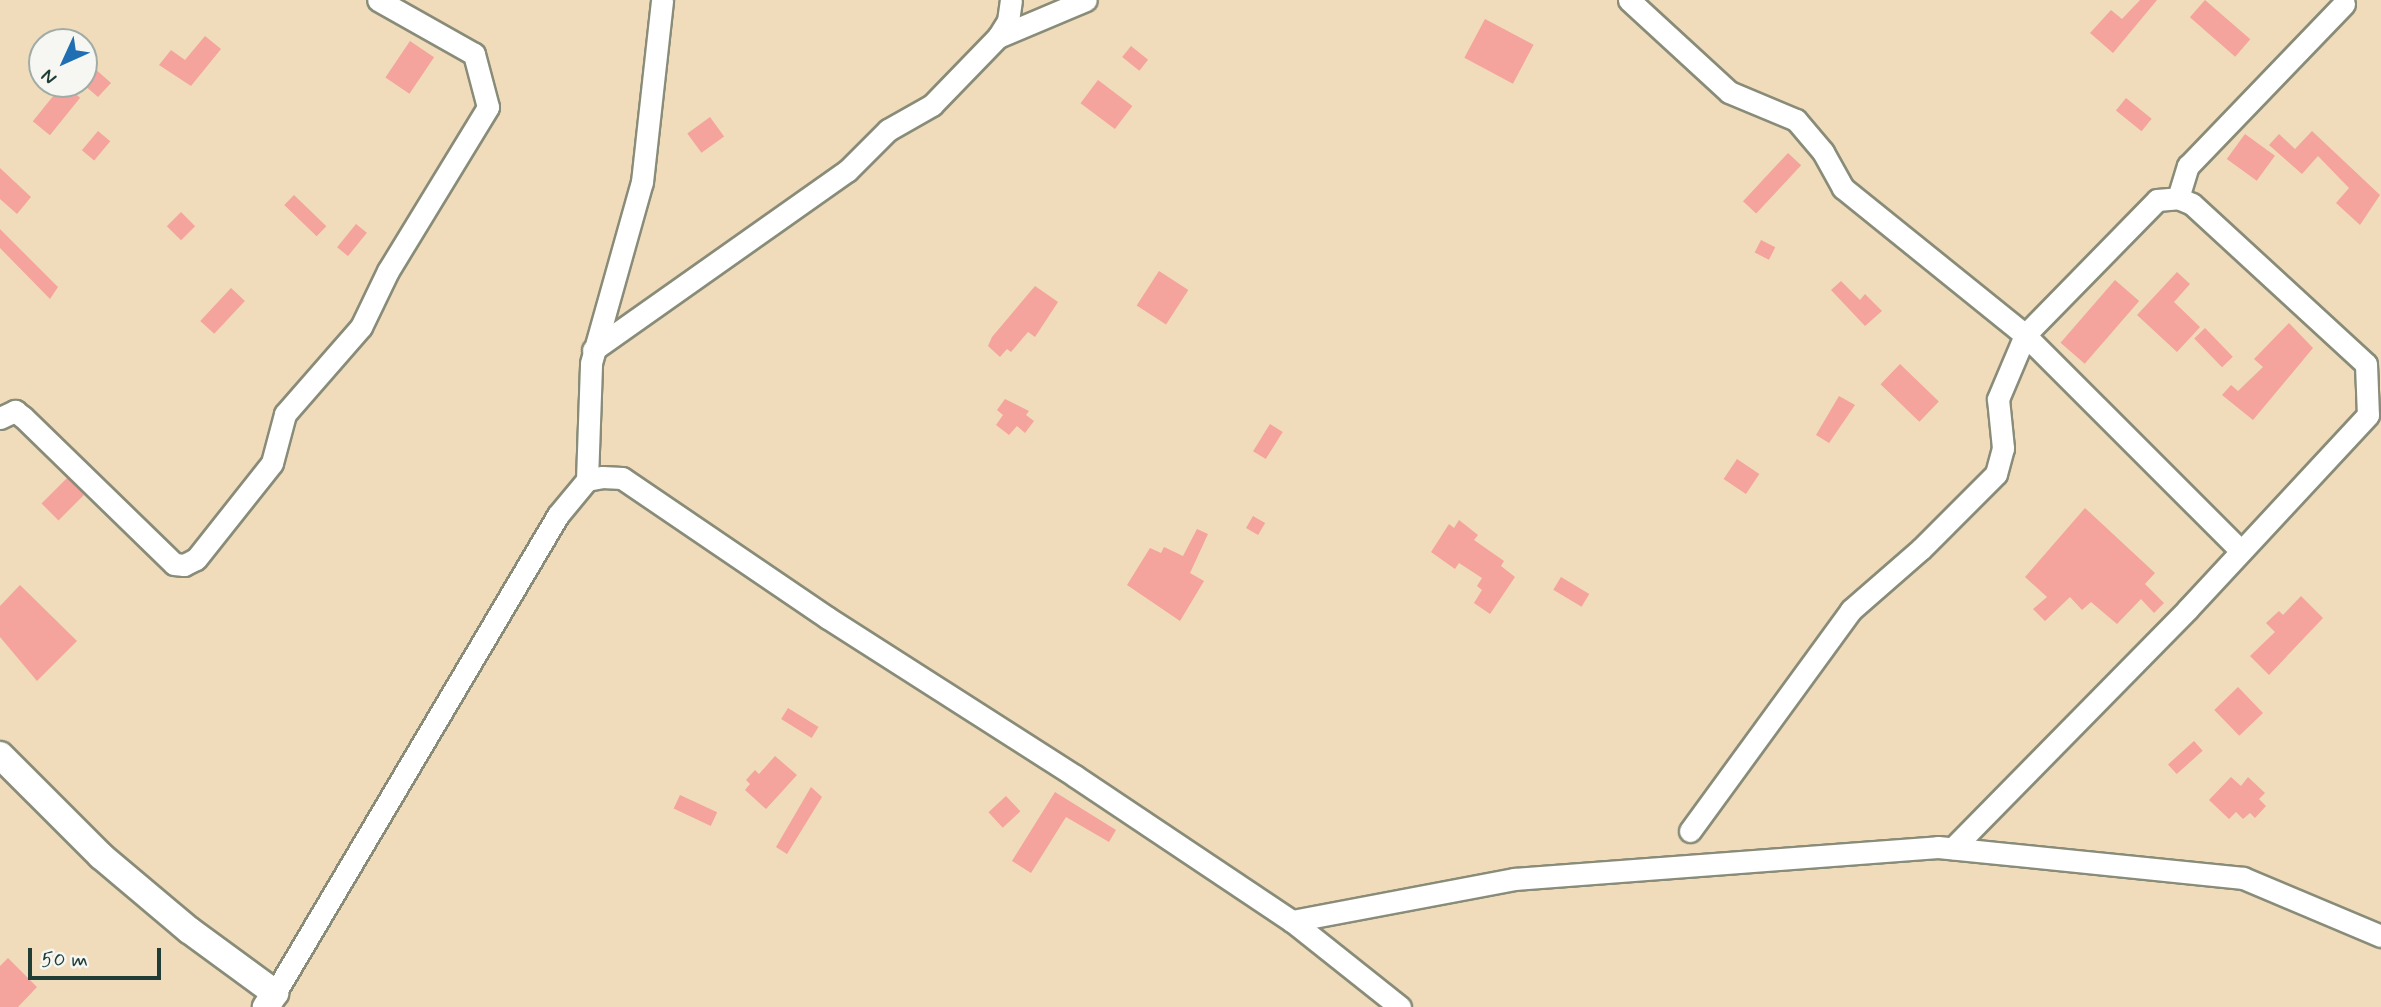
<!DOCTYPE html>
<html>
<head>
<meta charset="utf-8">
<style>
  body { margin:0 }
  #map { position:relative; width:2381px; height:1007px; overflow:hidden; background:#f0dcbb; font-family:Mynerve,sans-serif }
  div>[style] { position:absolute }
  .building>* { inset:0; background:#f4a39d; transform-origin:0 0 }
  .roads { filter:drop-shadow(2px 0 #888c78) drop-shadow(-2px 0 #888c78) drop-shadow(0 2px #888c78) drop-shadow(0 -2px #888c78) }
  .minor>* { height:21px; margin:-10.5px; padding:0 10.5px; transform-origin:10.5px; border-radius:10.5px; background:#fff }
  .tertiary>* { height:26px; margin:-13px; padding:0 13px; transform-origin:13px; border-radius:13px; background:#fff }
  span { translate:-50% -50%; white-space:nowrap; text-align:center; line-height:1.15; -webkit-text-stroke:7px #f6f6f2; paint-order:stroke }
  .north { position:absolute; left:28px; top:28px; width:70px; height:70px; box-sizing:border-box; background:#f6f6f2; border:2px solid #a0aca6; border-radius:50%; rotate:225deg; font-size:19px; font-weight:700; line-height:28px; text-align:center; color:#1f3d34 }
  .north::after { content:''; display:block; margin:auto; width:24px; height:32px; background:#1f6fb2; clip-path:polygon(50% 0,100% 100%,50% 72%,0 100%) }
  .scale { position:absolute; left:28px; top:948px; width:133px; height:32px; box-sizing:border-box; border:4px solid #1f3d34; border-top:0; padding-left:9px; font-size:21px; line-height:24px; white-space:nowrap; color:#1f3d34; -webkit-text-stroke:5px #f6f6f2; paint-order:stroke }
</style>
</head>
<body>
<div id="map">
  <div class="building">
    <i style="clip-path:polygon(2140px 0,2157px 0,2113px 53px,2090px 33px,2111px 10px,2122px 19px)"></i>
    <i style="left:2205px;top:0;width:60px;height:23px;rotate:41deg"></i>
    <i style="left:1485px;top:19px;width:55px;height:44px;rotate:28deg"></i>
    <i style="clip-path:polygon(205px 36px,221px 49px,191px 86px,159px 65px,171px 50px,185px 60px)"></i>
    <i style="left:410px;top:41px;width:29px;height:44px;rotate:34deg"></i>
    <i style="left:1131px;top:46px;width:22px;height:14px;rotate:39deg"></i>
    <i style="clip-path:polygon(84px 59px,111px 83px,98px 97px,84px 85px)"></i>
    <i style="left:1098px;top:80px;width:43px;height:29px;rotate:37deg"></i>
    <i style="left:63px;top:84px;width:22px;height:48px;rotate:39deg"></i>
    <i style="left:2126px;top:98px;width:33px;height:16px;rotate:39deg"></i>
    <i style="left:710px;top:117px;width:24px;height:28px;rotate:54deg"></i>
    <i style="left:98px;top:131px;width:16px;height:25px;rotate:40deg"></i>
    <i style="clip-path:polygon(2312px 131px,2380px 195px,2360px 225px,2336px 203px,2349px 188px,2318px 156px,2302px 174px,2269px 145px,2279px 134px,2295px 149px)"></i>
    <i style="left:2245px;top:134px;width:37px;height:31px;rotate:36deg"></i>
    <i style="left:1788px;top:153px;width:18px;height:66px;rotate:43deg"></i>
    <i style="clip-path:polygon(0 168px,31px 197px,17px 214px,0 199px)"></i>
    <i style="left:294px;top:195px;width:45px;height:14px;rotate:44deg"></i>
    <i style="left:181px;top:212px;width:20px;height:20px;rotate:45deg"></i>
    <i style="left:356px;top:224px;width:14px;height:30px;rotate:39deg"></i>
    <i style="clip-path:polygon(0 229px,58px 287px,50px 299px,0 248px)"></i>
    <i style="left:1761px;top:240px;width:16px;height:14px;rotate:27deg"></i>
    <i style="left:1159px;top:271px;width:35px;height:41px;rotate:33deg"></i>
    <i style="clip-path:polygon(2177px 272px,2190px 284px,2174px 302px,2200px 327px,2177px 352px,2137px 315px)"></i>
    <i style="left:2115px;top:280px;width:32px;height:83px;rotate:41deg"></i>
    <i style="clip-path:polygon(1841px 281px,1860px 300px,1865px 294px,1882px 311px,1865px 326px,1831px 290px)"></i>
    <i style="clip-path:polygon(1035px 286px,1058px 302px,1035px 337px,1028px 332px,1011px 352px,1007px 349px,1000px 357px,988px 346px,992px 337px)"></i>
    <i style="left:231px;top:288px;width:19px;height:45px;rotate:43deg"></i>
    <i style="clip-path:polygon(2289px 323px,2313px 348px,2253px 420px,2222px 395px,2231px 385px,2238px 391px,2263px 367px,2254px 359px)"></i>
    <i style="left:2205px;top:328px;width:40px;height:15px;rotate:46deg"></i>
    <i style="left:1900px;top:364px;width:54px;height:28px;rotate:44deg"></i>
    <i style="clip-path:polygon(1839px 396px,1855px 405px,1829px 443px,1816px 435px)"></i>
    <i style="clip-path:polygon(1005px 399px,1029px 411px,1026px 415px,1034px 421px,1025px 433px,1017px 426px,1009px 435px,996px 425px,1003px 415px,997px 410px)"></i>
    <i style="left:1270px;top:424px;width:15px;height:32px;rotate:32deg"></i>
    <i style="left:1737px;top:459px;width:27px;height:24px;rotate:34deg"></i>
    <i style="left:67px;top:478px;width:24px;height:36px;rotate:45deg"></i>
    <i style="clip-path:polygon(2085px 508px,2155px 573px,2145px 584px,2164px 603px,2154px 613px,2141px 599px,2117px 624px,2091px 602px,2082px 610px,2070px 597px,2045px 621px,2033px 609px,2047px 597px,2025px 577px)"></i>
    <i style="left:1253px;top:516px;width:14px;height:14px;rotate:30deg"></i>
    <i style="clip-path:polygon(1459px 520px,1478px 535px,1474px 540px,1504px 561px,1501px 566px,1515px 577px,1490px 614px,1474px 603px,1482px 590px,1477px 586px,1482px 578px,1459px 563px,1455px 569px,1431px 552px,1449px 524px,1454px 528px)"></i>
    <i style="clip-path:polygon(1197px 529px,1208px 534px,1190px 573px,1204px 581px,1180px 621px,1127px 585px,1150px 548px,1161px 553px,1164px 547px,1183px 556px)"></i>
    <i style="left:1561px;top:577px;width:33px;height:15px;rotate:31deg"></i>
    <i style="clip-path:polygon(20px 585px,77px 641px,37px 681px,0 637px,0 606px)"></i>
    <i style="clip-path:polygon(2301px 596px,2323px 618px,2269px 675px,2250px 656px,2275px 632px,2266px 623px,2279px 611px,2283px 615px)"></i>
    <i style="left:2238px;top:687px;width:36px;height:33px;rotate:46deg"></i>
    <i style="left:788px;top:708px;width:36px;height:13px;rotate:32deg"></i>
    <i style="left:2194px;top:741px;width:13px;height:35px;rotate:48deg"></i>
    <i style="clip-path:polygon(775px 756px,797px 775px,766px 809px,745px 790px,750px 784px,746px 780px,755px 770px,759px 774px)"></i>
    <i style="clip-path:polygon(2231px 777px,2241px 786px,2248px 777px,2265px 793px,2259px 799px,2266px 806px,2255px 818px,2250px 813px,2243px 819px,2236px 812px,2229px 819px,2209px 800px)"></i>
    <i style="clip-path:polygon(811px 787px,822px 797px,787px 854px,776px 847px)"></i>
    <i style="clip-path:polygon(1055px 792px,1116px 830px,1109px 842px,1066px 817px,1031px 873px,1012px 861px)"></i>
    <i style="left:680px;top:795px;width:41px;height:15px;rotate:25deg"></i>
    <i style="left:1006px;top:796px;width:21px;height:24px;rotate:47deg"></i>
    <i style="clip-path:polygon(8px 958px,37px 987px,18px 1007px,0 1007px,0 966px)"></i>
  </div>
  <div class="roads">
    <div class="minor">
      <i style="left:1629px;top:0;width:136px;rotate:42.6deg"></i>
      <i style="left:1729px;top:92px;width:73px;rotate:22.7deg"></i>
      <i style="left:1796px;top:120px;width:42px;rotate:49.8deg"></i>
      <i style="left:1823px;top:152px;width:41px;rotate:60.9deg"></i>
      <i style="left:1843px;top:188px;width:234px;rotate:38.9deg"></i>
      <i style="left:2025px;top:335px;width:303px;rotate:45deg"></i>
      <i style="left:998px;top:37px;width:95px;rotate:-22.8deg"></i>
      <i style="left:2178px;top:198px;width:34px;rotate:-73deg"></i>
      <i style="left:2188px;top:166px;width:225px;rotate:-46.1deg"></i>
      <i style="left:593px;top:350px;width:311px;rotate:-35.2deg"></i>
      <i style="left:847px;top:171px;width:58px;rotate:-45deg"></i>
      <i style="left:888px;top:130px;width:51px;rotate:-29.6deg"></i>
      <i style="left:932px;top:105px;width:95px;rotate:-45.9deg"></i>
      <i style="left:998px;top:37px;width:19px;rotate:-58deg"></i>
      <i style="left:1008px;top:21px;width:21px;rotate:-82deg"></i>
      <i style="left:0;top:418px;width:17px;rotate:-25deg"></i>
      <i style="left:15px;top:411px;width:10px;rotate:37deg"></i>
      <i style="left:23px;top:417px;width:211px;rotate:44.2deg"></i>
      <i style="left:174px;top:564px;width:10px;rotate:6deg"></i>
      <i style="left:184px;top:565px;width:13px;rotate:-27deg"></i>
      <i style="left:196px;top:559px;width:122px;rotate:-51.6deg"></i>
      <i style="left:272px;top:463px;width:51px;rotate:-75.1deg"></i>
      <i style="left:285px;top:414px;width:116px;rotate:-48.9deg"></i>
      <i style="left:361px;top:327px;width:62px;rotate:-64.3deg"></i>
      <i style="left:388px;top:271px;width:192px;rotate:-58.6deg"></i>
      <i style="left:488px;top:107px;width:55px;rotate:-104.8deg"></i>
      <i style="left:474px;top:54px;width:110px;rotate:-150.6deg"></i>
      <i style="left:587px;top:480px;width:117px;rotate:-88deg"></i>
      <i style="left:591px;top:363px;width:188px;rotate:-74.3deg"></i>
      <i style="left:642px;top:182px;width:183px;rotate:-83.7deg"></i>
      <i style="left:1690px;top:831px;width:273px;rotate:-53.9deg"></i>
      <i style="left:1851px;top:610px;width:93px;rotate:-41.1deg"></i>
      <i style="left:1921px;top:549px;width:106px;rotate:-45deg"></i>
      <i style="left:1996px;top:474px;width:27px;rotate:-75deg"></i>
      <i style="left:2003px;top:448px;width:49px;rotate:-95.8deg"></i>
      <i style="left:1998px;top:399px;width:69px;rotate:-67.1deg"></i>
      <i style="left:2025px;top:335px;width:189px;rotate:-45.6deg"></i>
      <i style="left:2157px;top:200px;width:21px;rotate:-5deg"></i>
      <i style="left:2178px;top:198px;width:15px;rotate:23deg"></i>
      <i style="left:2192px;top:204px;width:236px;rotate:42.6deg"></i>
      <i style="left:2366px;top:364px;width:51px;rotate:87.8deg"></i>
      <i style="left:2368px;top:415px;width:266px;rotate:132.9deg"></i>
      <i style="left:2187px;top:610px;width:334px;rotate:134.5deg"></i>
      <i style="left:1292px;top:921px;width:226px;rotate:-10.7deg"></i>
      <i style="left:1514px;top:879px;width:425px;rotate:-4.3deg"></i>
      <i style="left:1938px;top:847px;width:307px;rotate:5.8deg"></i>
      <i style="left:2243px;top:878px;width:150px;rotate:22.8deg"></i>
      <i style="left:275px;top:993px;width:555px;rotate:-59.37deg"></i>
      <i style="left:558px;top:515px;width:45px;rotate:-50.4deg"></i>
      <i style="left:587px;top:480px;width:15px;rotate:-11deg"></i>
      <i style="left:602px;top:477px;width:20px;rotate:3deg"></i>
      <i style="left:622px;top:478px;width:249px;rotate:34.2deg"></i>
      <i style="left:828px;top:618px;width:293px;rotate:32.6deg"></i>
      <i style="left:1075px;top:776px;width:261px;rotate:33.8deg"></i>
      <i style="left:1292px;top:921px;width:138px;rotate:38.5deg"></i>
    </div>
    <div class="tertiary">
      <i style="left:0;top:755px;width:143px;rotate:45deg"></i>
      <i style="left:101px;top:856px;width:115px;rotate:40.1deg"></i>
      <i style="left:189px;top:930px;width:107px;rotate:36.2deg"></i>
      <i style="left:275px;top:993px;width:17px;rotate:123deg"></i>
    </div>
  </div>
  <div class="north">N</div>
  <div class="scale">50 m</div>
</div>
</body>
</html>
